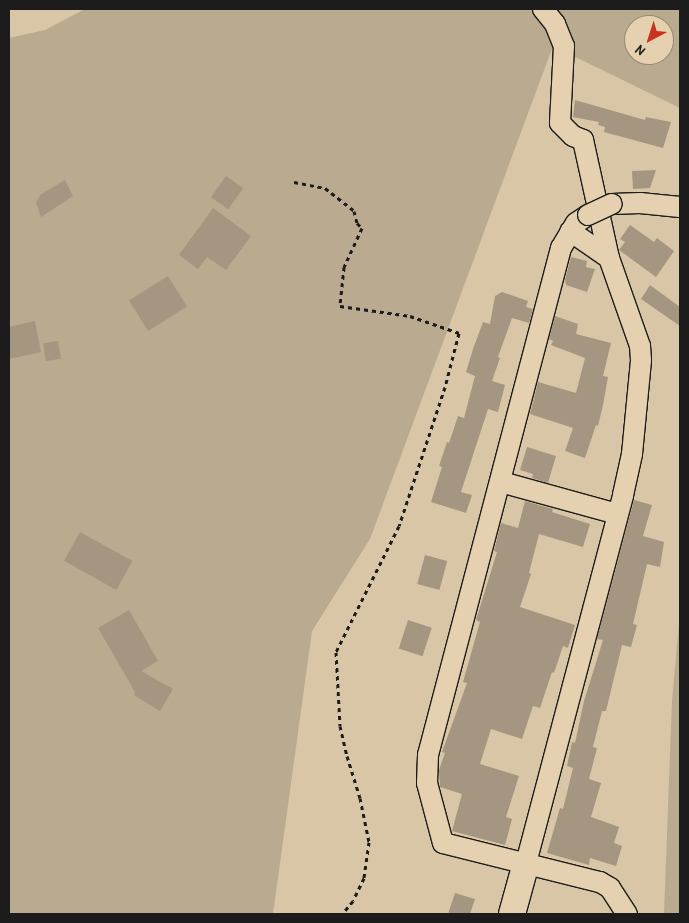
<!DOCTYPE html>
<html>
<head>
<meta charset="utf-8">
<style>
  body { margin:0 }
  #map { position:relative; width:689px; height:923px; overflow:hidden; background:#d9c6a6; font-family:"Patrick Hand",sans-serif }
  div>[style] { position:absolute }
  .green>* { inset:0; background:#baaa8f }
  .building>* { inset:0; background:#a49680; transform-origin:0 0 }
  .path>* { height:3px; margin-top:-1.5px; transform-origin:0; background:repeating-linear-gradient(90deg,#1c1c1c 0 4px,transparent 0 8px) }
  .roads { filter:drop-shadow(1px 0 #1c1c1c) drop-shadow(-1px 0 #1c1c1c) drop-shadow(0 1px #1c1c1c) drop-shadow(0 -1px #1c1c1c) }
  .minor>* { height:20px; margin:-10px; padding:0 10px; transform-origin:10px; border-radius:10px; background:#e5d1af }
  .tertiary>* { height:26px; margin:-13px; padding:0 13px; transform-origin:13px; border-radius:13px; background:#e5d1af }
  .bridges { filter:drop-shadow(1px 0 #1c1c1c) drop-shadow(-1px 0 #1c1c1c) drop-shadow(0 1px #1c1c1c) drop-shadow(0 -1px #1c1c1c) }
  .minor-bridge>* { height:20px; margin:-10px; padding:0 10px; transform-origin:10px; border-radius:10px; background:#e5d1af }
  span { translate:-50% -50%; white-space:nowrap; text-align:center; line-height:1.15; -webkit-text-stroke:4px #e5d1af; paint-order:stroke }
  .frame { position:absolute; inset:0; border:10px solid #1c1c1c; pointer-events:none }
  .north { position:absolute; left:624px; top:15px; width:50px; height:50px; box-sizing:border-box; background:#e5d1af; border:1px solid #958974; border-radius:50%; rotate:220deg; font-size:14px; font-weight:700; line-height:20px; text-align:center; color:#1c1c1c }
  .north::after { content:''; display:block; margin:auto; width:18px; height:22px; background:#c8321e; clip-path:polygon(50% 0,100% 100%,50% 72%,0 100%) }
</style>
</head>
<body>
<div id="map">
  <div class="green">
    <i style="clip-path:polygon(evenodd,85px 9px,680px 9px,680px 108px,553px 46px,370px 539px,312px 631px,273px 914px,9px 914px,9px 38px,45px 30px,85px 9px,634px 25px,664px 25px,664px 55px,634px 55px,634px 25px)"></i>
    <i style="clip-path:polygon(680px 613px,680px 914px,664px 914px,672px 701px)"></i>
  </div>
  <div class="building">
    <i style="clip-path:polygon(575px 100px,645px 120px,646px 117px,671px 122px,663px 148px,604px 132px,605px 127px,598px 125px,599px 122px,573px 117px)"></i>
    <i style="clip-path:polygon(656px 170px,650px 188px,633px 189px,632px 171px)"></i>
    <i style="left:226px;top:176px;width:21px;height:26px;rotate:35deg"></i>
    <i style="clip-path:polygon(65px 180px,73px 196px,41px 217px,36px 203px,40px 195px)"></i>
    <i style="clip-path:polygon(213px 208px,251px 236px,226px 270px,207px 257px,198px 269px,179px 255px)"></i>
    <i style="clip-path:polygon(630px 225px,654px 242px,657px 238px,674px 251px,656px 277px,619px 250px,625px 242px,620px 239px)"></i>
    <i style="clip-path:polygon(571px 257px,587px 261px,586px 267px,595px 269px,587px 292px,566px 285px,565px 280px)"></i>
    <i style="left:168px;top:276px;width:36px;height:46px;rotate:58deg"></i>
    <i style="clip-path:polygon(650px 285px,680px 307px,680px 326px,641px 299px)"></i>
    <i style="clip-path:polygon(502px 292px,528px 301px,526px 307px,533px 309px,529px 323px,512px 318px,498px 357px,500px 358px,492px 381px,505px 385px,498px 412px,488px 409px,461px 492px,472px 495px,466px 513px,431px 502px,442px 467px,439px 466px,447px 442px,449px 443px,458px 416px,464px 418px,475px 376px,466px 372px,473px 349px,483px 322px,490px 324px,495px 296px)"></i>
    <i style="clip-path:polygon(555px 316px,578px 324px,576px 334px,611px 343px,603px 376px,608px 377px,603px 405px,598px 426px,596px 425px,585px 458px,565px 451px,573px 428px,530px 414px,538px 382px,576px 393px,585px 358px,551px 345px,553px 341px,549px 339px)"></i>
    <i style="clip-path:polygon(35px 321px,41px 352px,9px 359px,9px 327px)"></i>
    <i style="left:58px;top:341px;width:18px;height:15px;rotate:81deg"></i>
    <i style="clip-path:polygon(527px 447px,556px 456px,548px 483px,532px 478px,533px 474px,520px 470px)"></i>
    <i style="clip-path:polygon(634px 500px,652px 505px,643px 536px,664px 542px,660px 567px,647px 564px,633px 624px,637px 625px,631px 647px,622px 645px,606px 711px,602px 711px,593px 747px,597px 748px,589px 779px,601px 783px,591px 817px,619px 827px,614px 843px,622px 846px,616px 866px,590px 858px,589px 865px,547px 853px,560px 808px,563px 809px,573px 768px,567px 766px,572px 742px,575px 743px,584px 701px,603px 640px,597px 639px)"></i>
    <i style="clip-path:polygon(525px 501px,553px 509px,552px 512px,590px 524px,583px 547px,539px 534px,529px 573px,531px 574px,520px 607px,575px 625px,568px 648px,563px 646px,554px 673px,552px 672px,540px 708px,533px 706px,522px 739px,491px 729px,480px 764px,519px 776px,506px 817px,512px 819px,505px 845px,452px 831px,462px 794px,440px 787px,439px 770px,445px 753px,442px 752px,467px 683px,463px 682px,480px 622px,476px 620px,497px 552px,494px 551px,501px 523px,518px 528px)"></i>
    <i style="left:80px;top:532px;width:60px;height:33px;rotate:29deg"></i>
    <i style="left:425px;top:555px;width:23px;height:30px;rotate:15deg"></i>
    <i style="clip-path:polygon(129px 610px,158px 661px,141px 671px,173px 689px,160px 711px,134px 695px,135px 692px,98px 628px)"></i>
    <i style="left:408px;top:620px;width:25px;height:30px;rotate:18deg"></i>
    <i style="clip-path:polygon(455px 893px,475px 899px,470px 914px,448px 914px)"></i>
  </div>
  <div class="path">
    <i style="left:294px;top:182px;width:32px;rotate:11deg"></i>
    <i style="left:325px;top:188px;width:37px;rotate:38deg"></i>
    <i style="left:354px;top:211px;width:12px;rotate:76deg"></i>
    <i style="left:357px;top:223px;width:7px;rotate:45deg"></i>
    <i style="left:362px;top:228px;width:43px;rotate:114.8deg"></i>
    <i style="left:344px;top:267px;width:39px;rotate:96deg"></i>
    <i style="left:340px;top:306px;width:71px;rotate:8.1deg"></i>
    <i style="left:410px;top:316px;width:52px;rotate:19.1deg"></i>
    <i style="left:459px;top:333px;width:56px;rotate:104.5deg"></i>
    <i style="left:445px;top:387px;width:146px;rotate:108.3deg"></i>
    <i style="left:399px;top:526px;width:141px;rotate:116.6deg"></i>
    <i style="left:336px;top:652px;width:74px;rotate:86.9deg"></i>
    <i style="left:340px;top:726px;width:31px;rotate:77deg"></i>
    <i style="left:347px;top:756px;width:44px;rotate:72.8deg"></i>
    <i style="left:360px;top:798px;width:45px;rotate:78.4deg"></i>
    <i style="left:369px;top:842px;width:36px;rotate:98deg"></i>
    <i style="left:364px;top:878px;width:25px;rotate:116deg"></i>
    <i style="left:353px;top:901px;width:17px;rotate:130deg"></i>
  </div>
  <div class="roads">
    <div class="minor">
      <i style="left:543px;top:9px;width:19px;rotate:51deg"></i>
      <i style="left:555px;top:24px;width:24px;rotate:68deg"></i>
      <i style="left:564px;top:46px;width:77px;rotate:93deg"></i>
      <i style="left:560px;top:123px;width:18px;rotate:45deg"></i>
      <i style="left:573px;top:136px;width:11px;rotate:22deg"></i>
      <i style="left:583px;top:140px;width:121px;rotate:77.6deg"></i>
      <i style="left:612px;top:204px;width:28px;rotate:-2deg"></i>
      <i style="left:640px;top:203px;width:40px;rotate:5.7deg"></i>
      <i style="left:588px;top:215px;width:14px;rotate:146deg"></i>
      <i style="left:576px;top:223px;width:29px;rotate:121deg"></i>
      <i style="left:561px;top:248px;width:524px;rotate:104.7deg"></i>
      <i style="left:428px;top:755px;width:28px;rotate:92deg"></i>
      <i style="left:427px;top:783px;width:62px;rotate:75.1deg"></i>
      <i style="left:443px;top:843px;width:162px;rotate:14deg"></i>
      <i style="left:600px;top:882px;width:12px;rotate:31deg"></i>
      <i style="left:610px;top:888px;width:31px;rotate:57deg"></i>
      <i style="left:501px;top:482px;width:120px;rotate:15.4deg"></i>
      <i style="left:526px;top:863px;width:381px;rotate:-75.2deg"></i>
      <i style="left:623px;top:495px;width:42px;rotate:-77.6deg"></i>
      <i style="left:632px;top:454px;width:94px;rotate:-84.5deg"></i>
      <i style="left:641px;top:360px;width:14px;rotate:-94deg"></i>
      <i style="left:640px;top:346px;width:93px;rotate:-109.4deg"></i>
      <i style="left:609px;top:258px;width:47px;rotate:-145.3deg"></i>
    </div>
    <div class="tertiary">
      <i style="left:512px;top:914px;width:53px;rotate:-74.6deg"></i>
    </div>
  </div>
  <div class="bridges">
    <div class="minor-bridge">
      <i style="left:588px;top:215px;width:26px;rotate:-25deg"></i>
    </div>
  </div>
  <div class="frame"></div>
  <div class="north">N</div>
</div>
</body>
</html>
